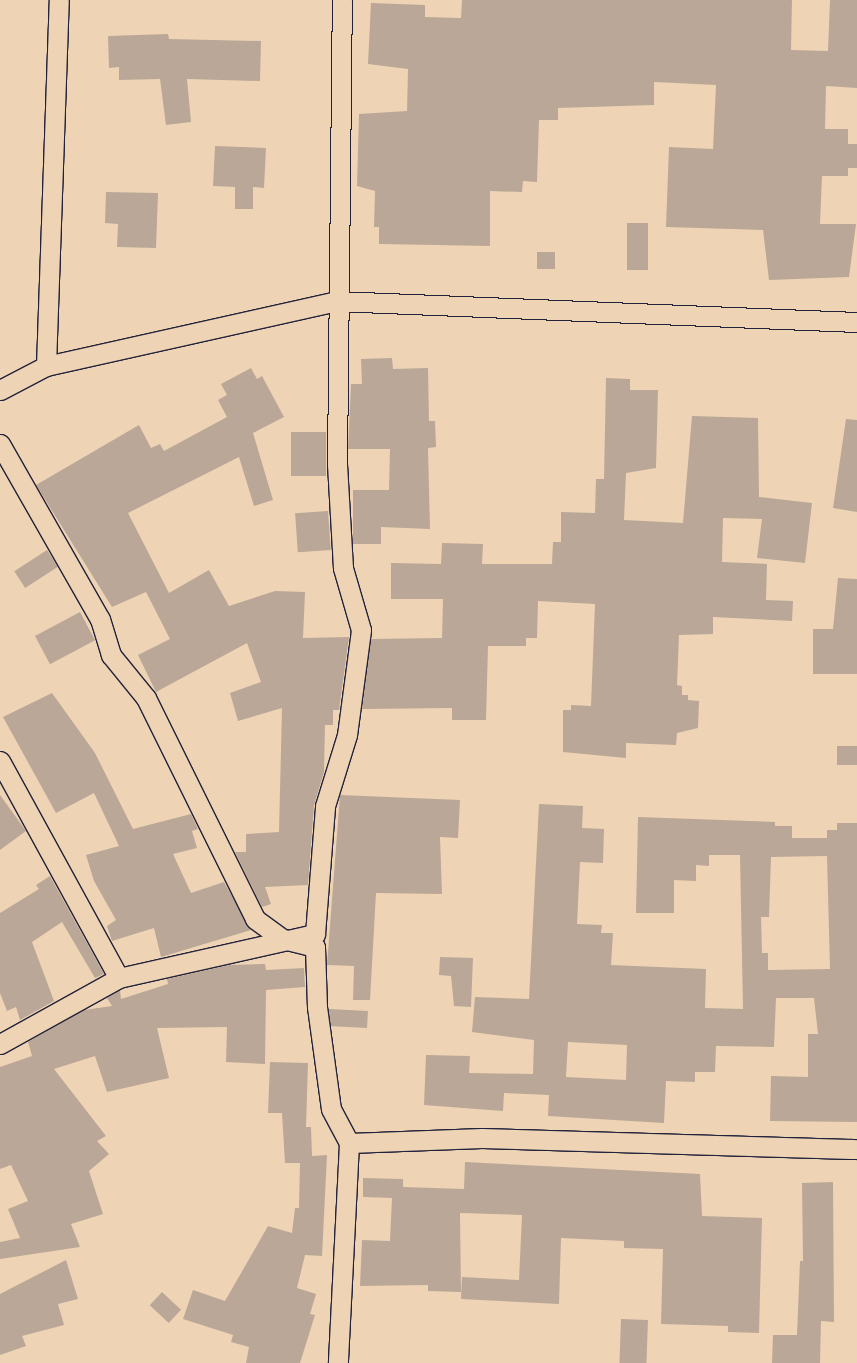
<!DOCTYPE html>
<html>
<head>
<meta charset="utf-8">
<style>
  body { margin:0 }
  #map { position:relative; width:857px; height:1363px; overflow:hidden; background:#eed4b5; font-family:"Balsamiq Sans",sans-serif }
  div>[style] { position:absolute }
  .building>* { inset:0; background:#bba797; transform-origin:0 0 }
  .roads { filter:drop-shadow(1px 0 #22223b) drop-shadow(-1px 0 #22223b) drop-shadow(0 1px #22223b) drop-shadow(0 -1px #22223b) }
  .street>* { height:19px; margin:-9.5px; padding:0 9.5px; transform-origin:9.5px; border-radius:9.5px; background:#eed4b5 }
  span { translate:-50% -50%; white-space:nowrap; text-align:center; line-height:1.15; -webkit-text-stroke:4px #eed4b5; paint-order:stroke }
</style>
</head>
<body>
<div id="map">
  <div class="building">
    <i style="clip-path:polygon(462px 0,792px 0,791px 50px,828px 51px,830px 0,857px 0,857px 88px,826px 86px,825px 129px,848px 129px,848px 144px,857px 144px,857px 168px,848px 168px,848px 176px,822px 176px,820px 224px,856px 224px,849px 277px,769px 280px,763px 230px,666px 227px,669px 147px,713px 149px,716px 85px,654px 82px,654px 105px,558px 108px,558px 120px,539px 120px,537px 182px,523px 181px,522px 192px,490px 191px,490px 246px,379px 244px,379px 227px,374px 227px,375px 191px,357px 186px,359px 114px,407px 111px,408px 69px,368px 64px,371px 3px,425px 5px,425px 17px,461px 18px)"></i>
    <i style="clip-path:polygon(168px 34px,169px 39px,261px 41px,260px 81px,187px 79px,191px 122px,166px 125px,160px 79px,119px 80px,119px 67px,109px 68px,108px 36px)"></i>
    <i style="clip-path:polygon(215px 146px,266px 148px,264px 188px,253px 187px,253px 209px,235px 209px,235px 187px,213px 186px)"></i>
    <i style="clip-path:polygon(106px 192px,158px 193px,156px 248px,117px 247px,118px 224px,105px 223px)"></i>
    <i style="left:627px;top:223px;width:21px;height:47px"></i>
    <i style="left:537px;top:252px;width:18px;height:17px"></i>
    <i style="clip-path:polygon(392px 358px,393px 369px,428px 368px,429px 421px,435px 421px,436px 447px,428px 448px,430px 529px,381px 527px,381px 544px,353px 544px,353px 490px,389px 490px,390px 449px,348px 449px,351px 384px,362px 384px,361px 359px)"></i>
    <i style="clip-path:polygon(251px 368px,257px 379px,262px 376px,284px 417px,253px 433px,273px 500px,254px 506px,239px 457px,128px 513px,169px 593px,209px 570px,229px 606px,275px 591px,305px 592px,303px 638px,349px 637px,339px 710px,333px 710px,333px 725px,325px 725px,324px 772px,314px 805px,308px 885px,265px 887px,271px 904px,262px 907px,235px 852px,246px 852px,246px 834px,279px 832px,282px 708px,238px 721px,230px 693px,261px 682px,247px 643px,156px 692px,138px 655px,170px 639px,146px 592px,112px 607px,36px 485px,139px 425px,151px 448px,160px 444px,164px 451px,227px 417px,218px 400px,227px 395px,221px 384px)"></i>
    <i style="clip-path:polygon(606px 378px,630px 379px,630px 390px,658px 390px,656px 468px,626px 473px,624px 520px,683px 523px,692px 416px,758px 418px,759px 497px,812px 503px,805px 563px,757px 558px,762px 519px,723px 518px,722px 562px,767px 564px,766px 600px,793px 601px,792px 621px,713px 617px,713px 634px,679px 635px,677px 685px,682px 686px,682px 695px,688px 695px,688px 700px,699px 701px,698px 728px,677px 733px,676px 745px,626px 743px,626px 758px,563px 752px,563px 710px,571px 710px,571px 705px,591px 706px,595px 604px,538px 601px,537px 638px,526px 638px,526px 646px,488px 646px,486px 720px,452px 720px,452px 708px,362px 709px,371px 639px,442px 638px,443px 599px,391px 599px,391px 563px,441px 564px,442px 543px,483px 544px,482px 564px,552px 564px,553px 542px,561px 542px,561px 512px,595px 513px,596px 479px,604px 479px)"></i>
    <i style="clip-path:polygon(846px 419px,857px 420px,857px 512px,833px 508px)"></i>
    <i style="left:326px;top:432px;width:44px;height:35px;rotate:90deg"></i>
    <i style="left:328px;top:511px;width:39px;height:33px;rotate:86deg"></i>
    <i style="left:47px;top:550px;width:20px;height:39px;rotate:57deg"></i>
    <i style="clip-path:polygon(838px 578px,857px 579px,857px 674px,813px 674px,813px 629px,833px 629px)"></i>
    <i style="left:80px;top:612px;width:32px;height:51px;rotate:62deg"></i>
    <i style="clip-path:polygon(52px 693px,95px 753px,133px 829px,191px 814px,198px 829px,192px 831px,197px 848px,173px 854px,191px 893px,224px 882px,251px 930px,161px 957px,154px 928px,112px 941px,107px 926px,116px 920px,94px 881px,86px 855px,119px 846px,94px 793px,56px 813px,3px 717px)"></i>
    <i style="left:837px;top:746px;width:20px;height:19px"></i>
    <i style="clip-path:polygon(0 795px,26px 831px,0 850px)"></i>
    <i style="clip-path:polygon(340px 795px,460px 800px,458px 838px,440px 837px,442px 894px,376px 893px,370px 1000px,353px 1000px,354px 966px,327px 965px)"></i>
    <i style="clip-path:polygon(evenodd,539px 804px,583px 806px,582px 828px,604px 829px,603px 863px,580px 862px,577px 924px,602px 925px,601px 933px,613px 933px,611px 965px,706px 969px,705px 1008px,743px 1009px,740px 855px,709px 855px,709px 866px,696px 865px,696px 881px,674px 880px,674px 913px,636px 913px,638px 817px,775px 822px,775px 826px,792px 826px,792px 838px,827px 838px,827px 830px,837px 830px,837px 823px,857px 823px,857px 1122px,770px 1121px,771px 1076px,808px 1077px,808px 1034px,818px 1034px,814px 998px,776px 998px,774px 1047px,716px 1046px,715px 1072px,695px 1072px,695px 1082px,666px 1081px,664px 1123px,548px 1116px,549px 1095px,504px 1093px,503px 1111px,424px 1105px,426px 1055px,470px 1056px,469px 1073px,533px 1074px,534px 1040px,472px 1032px,475px 997px,529px 999px,539px 804px,827px 856px,830px 969px,768px 970px,768px 953px,762px 953px,761px 917px,769px 917px,771px 857px,827px 856px,539px 804px,568px 1042px,627px 1045px,626px 1080px,566px 1077px,568px 1042px)"></i>
    <i style="clip-path:polygon(50px 876px,104px 974px,95px 978px,62px 922px,32px 942px,54px 1001px,20px 1020px,16px 1007px,7px 1011px,0 993px,0 913px,39px 889px,36px 885px)"></i>
    <i style="clip-path:polygon(440px 957px,473px 958px,471px 1007px,454px 1006px,451px 976px,439px 975px)"></i>
    <i style="clip-path:polygon(265px 964px,266px 970px,304px 968px,305px 987px,266px 990px,265px 1064px,226px 1062px,227px 1027px,157px 1028px,169px 1078px,107px 1092px,95px 1056px,54px 1069px,106px 1136px,97px 1141px,109px 1154px,89px 1171px,103px 1214px,71px 1224px,80px 1247px,0 1259px,0 1242px,20px 1238px,8px 1209px,28px 1201px,11px 1165px,0 1169px,0 1067px,32px 1056px,28px 1042px,84px 1010px,112px 1006px,107px 998px,120px 990px,121px 999px,168px 984px,167px 979px,229px 965px)"></i>
    <i style="left:329px;top:1009px;width:39px;height:17px;rotate:3deg"></i>
    <i style="clip-path:polygon(270px 1062px,308px 1063px,306px 1127px,311px 1127px,312px 1156px,327px 1155px,322px 1256px,305px 1255px,297px 1288px,316px 1294px,310px 1314px,315px 1315px,300px 1363px,246px 1363px,249px 1347px,231px 1342px,233px 1335px,183px 1319px,193px 1290px,225px 1301px,268px 1226px,292px 1233px,295px 1208px,299px 1208px,300px 1163px,285px 1163px,282px 1113px,268px 1113px)"></i>
    <i style="clip-path:polygon(465px 1162px,700px 1174px,702px 1216px,762px 1218px,759px 1333px,728px 1332px,728px 1326px,661px 1324px,663px 1249px,624px 1248px,624px 1241px,561px 1238px,559px 1304px,461px 1299px,462px 1277px,519px 1280px,522px 1215px,460px 1213px,461px 1292px,428px 1291px,428px 1285px,360px 1286px,362px 1240px,390px 1241px,392px 1198px,363px 1197px,363px 1178px,403px 1179px,403px 1187px,464px 1189px)"></i>
    <i style="clip-path:polygon(833px 1182px,834px 1322px,821px 1321px,820px 1363px,772px 1363px,773px 1335px,797px 1335px,800px 1261px,803px 1261px,802px 1183px)"></i>
    <i style="clip-path:polygon(66px 1260px,78px 1299px,58px 1304px,64px 1325px,22px 1336px,26px 1346px,0 1355px,0 1294px)"></i>
    <i style="left:162px;top:1292px;width:26px;height:18px;rotate:43deg"></i>
    <i style="left:621px;top:1319px;width:27px;height:44px;rotate:2deg"></i>
  </div>
  <div class="roads">
    <div class="street">
      <i style="left:46px;top:366px;width:366px;rotate:-88deg"></i>
      <i style="left:0;top:390px;width:52px;rotate:-27.6deg"></i>
      <i style="left:46px;top:366px;width:297px;rotate:-12.6deg"></i>
      <i style="left:336px;top:301px;width:521px;rotate:2.31deg"></i>
      <i style="left:0;top:444px;width:202px;rotate:60.3deg"></i>
      <i style="left:100px;top:619px;width:38px;rotate:73deg"></i>
      <i style="left:111px;top:655px;width:55px;rotate:50.9deg"></i>
      <i style="left:146px;top:698px;width:246px;rotate:63.7deg"></i>
      <i style="left:255px;top:919px;width:34px;rotate:36deg"></i>
      <i style="left:283px;top:939px;width:33px;rotate:14deg"></i>
      <i style="left:315px;top:947px;width:60px;rotate:88.1deg"></i>
      <i style="left:317px;top:1007px;width:103px;rotate:82.2deg"></i>
      <i style="left:331px;top:1109px;width:38px;rotate:62deg"></i>
      <i style="left:349px;top:1143px;width:220px;rotate:92.9deg"></i>
      <i style="left:0;top:761px;width:247px;rotate:61.3deg"></i>
      <i style="left:0;top:1044px;width:136px;rotate:-29deg"></i>
      <i style="left:119px;top:978px;width:201px;rotate:-12.7deg"></i>
      <i style="left:315px;top:934px;width:128px;rotate:-85.5deg"></i>
      <i style="left:325px;top:806px;width:74px;rotate:-72.8deg"></i>
      <i style="left:347px;top:735px;width:106px;rotate:-82.4deg"></i>
      <i style="left:361px;top:630px;width:65px;rotate:-106.2deg"></i>
      <i style="left:343px;top:568px;width:104px;rotate:-93.3deg"></i>
      <i style="left:337px;top:464px;width:464px;rotate:-89.4deg"></i>
      <i style="left:349px;top:1143px;width:133px;rotate:-2.2deg"></i>
      <i style="left:482px;top:1138px;width:375px;rotate:1.7deg"></i>
    </div>
  </div>
</div>
</body>
</html>
